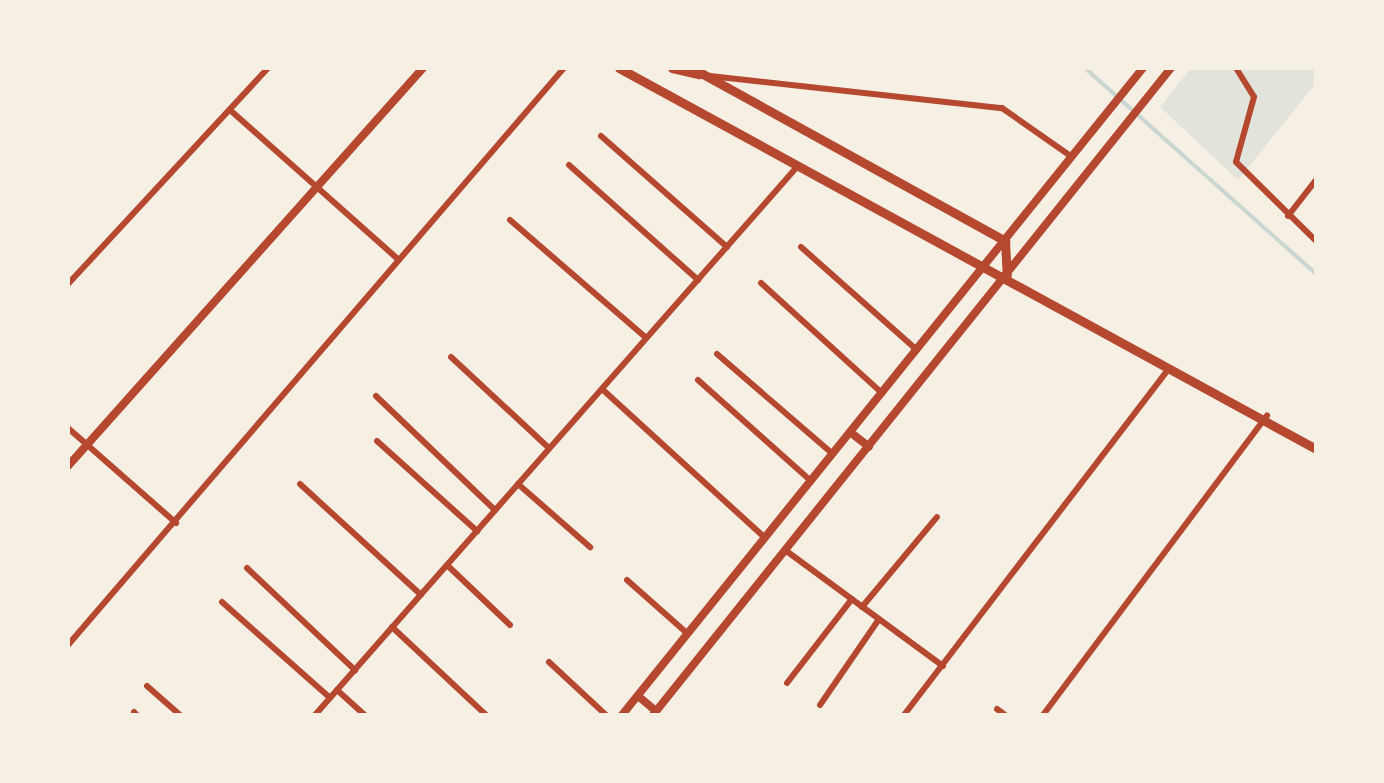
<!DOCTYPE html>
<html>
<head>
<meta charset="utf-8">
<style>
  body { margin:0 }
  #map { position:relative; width:1384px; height:783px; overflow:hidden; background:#f6efe4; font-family:"Sofia Sans Condensed",sans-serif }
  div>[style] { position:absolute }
  .green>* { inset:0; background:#e2e4dc }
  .stream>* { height:4px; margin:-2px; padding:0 2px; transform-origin:2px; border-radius:2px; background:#c9d6d2 }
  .minor>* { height:6px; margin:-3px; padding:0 3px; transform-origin:3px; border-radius:3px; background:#b5482f }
  .tertiary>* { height:8px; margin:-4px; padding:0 4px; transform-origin:4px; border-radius:4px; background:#b5482f }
  .secondary>* { height:9px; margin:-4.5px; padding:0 4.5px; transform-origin:4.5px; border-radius:4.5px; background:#b5482f }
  span { translate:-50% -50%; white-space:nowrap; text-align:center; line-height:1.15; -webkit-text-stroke:6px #f6efe4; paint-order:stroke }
  .frame { position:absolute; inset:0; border:70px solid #f6efe4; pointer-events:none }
</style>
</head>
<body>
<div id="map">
  <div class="green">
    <i style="clip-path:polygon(1191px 68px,1316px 68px,1316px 83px,1238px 180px,1160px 107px)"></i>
  </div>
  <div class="stream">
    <i style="left:1085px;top:68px;width:310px;rotate:41.7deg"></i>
  </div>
  <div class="minor">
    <i style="left:1236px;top:68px;width:34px;rotate:58deg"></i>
    <i style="left:1254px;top:97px;width:67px;rotate:105.5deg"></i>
    <i style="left:1236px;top:162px;width:112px;rotate:44.6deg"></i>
    <i style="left:710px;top:76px;width:294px;rotate:6.3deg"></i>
    <i style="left:1002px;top:108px;width:85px;rotate:35deg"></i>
    <i style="left:230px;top:110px;width:225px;rotate:41.6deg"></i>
    <i style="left:601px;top:136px;width:168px;rotate:41.4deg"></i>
    <i style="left:569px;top:165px;width:173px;rotate:41.7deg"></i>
    <i style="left:1288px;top:216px;width:46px;rotate:-52.1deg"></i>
    <i style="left:510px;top:220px;width:180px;rotate:40.9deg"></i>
    <i style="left:801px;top:247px;width:155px;rotate:41.6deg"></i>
    <i style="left:761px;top:283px;width:164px;rotate:42.3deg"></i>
    <i style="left:68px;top:284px;width:294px;rotate:-47.2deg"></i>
    <i style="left:717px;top:354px;width:153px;rotate:40.8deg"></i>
    <i style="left:451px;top:357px;width:134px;rotate:42.9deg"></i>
    <i style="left:698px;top:380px;width:152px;rotate:41.8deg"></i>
    <i style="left:602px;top:389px;width:221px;rotate:42.4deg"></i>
    <i style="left:376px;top:396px;width:165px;rotate:43.8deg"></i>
    <i style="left:68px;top:428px;width:144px;rotate:41.3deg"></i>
    <i style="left:377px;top:441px;width:135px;rotate:42deg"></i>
    <i style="left:300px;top:484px;width:164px;rotate:42.5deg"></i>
    <i style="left:518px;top:484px;width:96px;rotate:41.2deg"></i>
    <i style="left:785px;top:550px;width:196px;rotate:36.3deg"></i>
    <i style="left:447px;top:565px;width:87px;rotate:43.6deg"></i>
    <i style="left:247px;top:568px;width:149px;rotate:43.4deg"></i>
    <i style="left:627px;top:580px;width:81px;rotate:41.5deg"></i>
    <i style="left:222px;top:602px;width:144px;rotate:41.6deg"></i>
    <i style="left:862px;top:607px;width:117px;rotate:-50.2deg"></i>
    <i style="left:392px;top:627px;width:129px;rotate:43.1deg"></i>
    <i style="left:68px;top:645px;width:761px;rotate:-49.32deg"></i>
    <i style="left:549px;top:662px;width:78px;rotate:42.9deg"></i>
    <i style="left:787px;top:683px;width:106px;rotate:-52.3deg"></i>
    <i style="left:147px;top:686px;width:44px;rotate:41.3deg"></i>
    <i style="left:337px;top:690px;width:38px;rotate:42deg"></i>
    <i style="left:820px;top:705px;width:104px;rotate:-55.5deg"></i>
    <i style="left:997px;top:709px;width:10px;rotate:37deg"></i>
    <i style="left:134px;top:712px;width:4px;rotate:45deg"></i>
    <i style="left:315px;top:715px;width:730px;rotate:-48.67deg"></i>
    <i style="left:904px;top:715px;width:437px;rotate:-52.6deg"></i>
    <i style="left:1043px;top:715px;width:374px;rotate:-53.2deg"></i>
  </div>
  <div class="tertiary">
    <i style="left:850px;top:432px;width:24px;rotate:38deg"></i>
    <i style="left:68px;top:466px;width:533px;rotate:-48.27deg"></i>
    <i style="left:638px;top:696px;width:23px;rotate:40deg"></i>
    <i style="left:622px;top:715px;width:831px;rotate:-51.16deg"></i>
    <i style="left:653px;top:715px;width:829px;rotate:-51.32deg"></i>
  </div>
  <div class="secondary">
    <i style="left:619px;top:68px;width:794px;rotate:28.66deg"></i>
    <i style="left:672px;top:68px;width:28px;rotate:13deg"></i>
    <i style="left:692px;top:68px;width:358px;rotate:28.9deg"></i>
    <i style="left:1005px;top:241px;width:34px;rotate:87deg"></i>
  </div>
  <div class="frame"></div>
</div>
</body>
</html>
